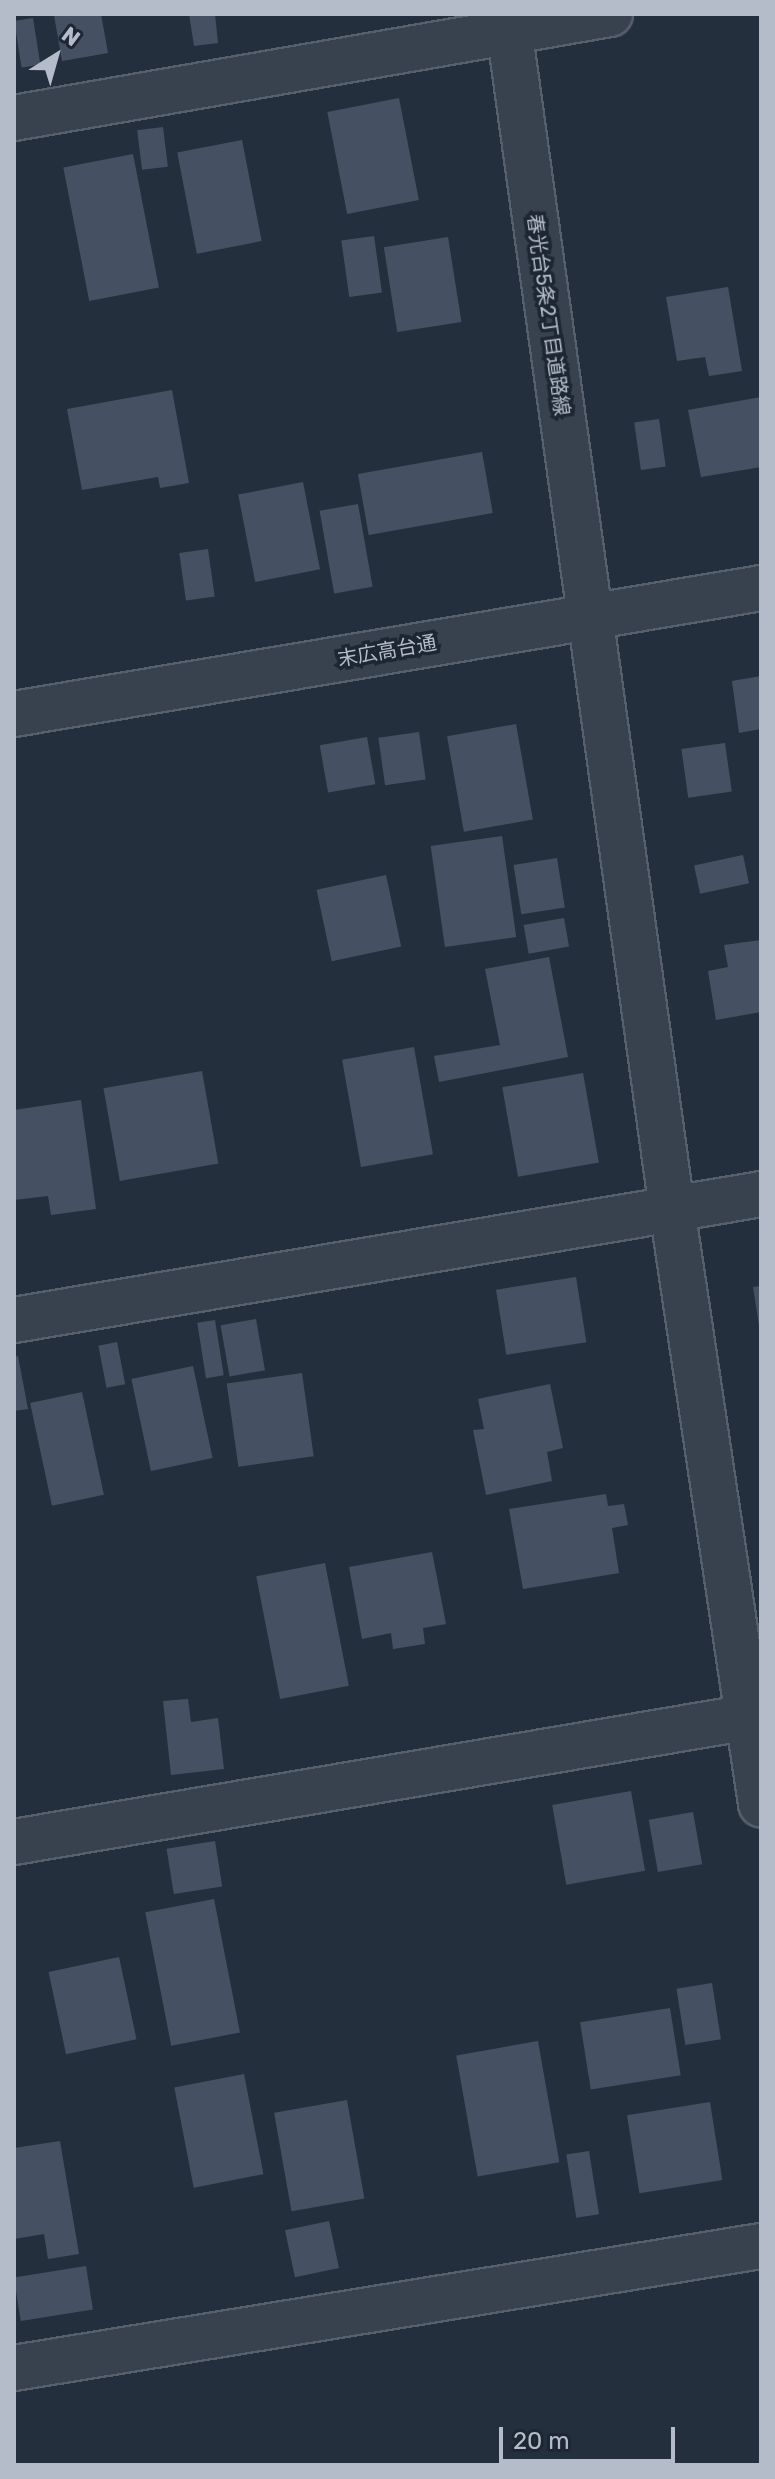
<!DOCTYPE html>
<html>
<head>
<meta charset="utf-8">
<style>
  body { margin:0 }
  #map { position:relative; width:775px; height:2479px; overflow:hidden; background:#242f3e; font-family:Rubik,"Noto Sans JP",sans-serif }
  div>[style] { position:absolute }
  .building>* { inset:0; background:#455162; transform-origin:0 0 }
  .roads { filter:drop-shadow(2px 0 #565f6c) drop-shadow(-2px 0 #565f6c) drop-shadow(0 2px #565f6c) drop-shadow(0 -2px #565f6c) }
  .minor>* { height:44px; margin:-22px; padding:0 22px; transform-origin:22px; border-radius:22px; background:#38414e }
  span { translate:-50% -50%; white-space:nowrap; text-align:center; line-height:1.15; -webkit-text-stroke:7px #1d2633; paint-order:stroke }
  .street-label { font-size:20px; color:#b4bcc9 }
  .frame { position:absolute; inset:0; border:16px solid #b4bcc9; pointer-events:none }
  .north { position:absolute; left:16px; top:16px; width:80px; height:80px; -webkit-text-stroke:6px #1d2633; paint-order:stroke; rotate:37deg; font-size:22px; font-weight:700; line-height:32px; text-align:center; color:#b4bcc9 }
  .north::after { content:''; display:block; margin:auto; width:28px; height:36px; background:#b4bcc9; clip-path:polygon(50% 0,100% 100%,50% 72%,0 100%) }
  .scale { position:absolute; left:499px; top:2427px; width:176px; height:36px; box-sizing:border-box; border:4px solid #b4bcc9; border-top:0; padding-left:10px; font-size:24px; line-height:28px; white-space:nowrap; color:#b4bcc9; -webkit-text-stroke:6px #1d2633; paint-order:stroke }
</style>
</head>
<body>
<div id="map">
  <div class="building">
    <i style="clip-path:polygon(101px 14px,108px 53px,62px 61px,54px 15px)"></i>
    <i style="clip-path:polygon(189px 14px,215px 14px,218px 43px,194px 46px)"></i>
    <i style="left:33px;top:18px;width:47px;height:19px;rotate:81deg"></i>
    <i style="left:399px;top:98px;width:104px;height:73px;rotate:79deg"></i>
    <i style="left:163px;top:127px;width:40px;height:26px;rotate:83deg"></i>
    <i style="left:242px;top:140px;width:103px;height:66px;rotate:79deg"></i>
    <i style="left:133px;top:154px;width:136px;height:71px;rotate:79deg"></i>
    <i style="left:374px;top:236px;width:57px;height:33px;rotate:82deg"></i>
    <i style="left:448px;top:237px;width:86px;height:65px;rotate:81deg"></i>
    <i style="clip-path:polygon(728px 287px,742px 371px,709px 376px,705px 357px,677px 361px,666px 297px)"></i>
    <i style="clip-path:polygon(172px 390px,189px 483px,160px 488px,158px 477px,82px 490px,67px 409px)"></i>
    <i style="clip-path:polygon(761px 397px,761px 467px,701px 477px,688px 410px)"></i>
    <i style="left:659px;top:419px;width:48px;height:25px;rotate:82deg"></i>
    <i style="left:482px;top:452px;width:62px;height:126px;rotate:80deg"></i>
    <i style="left:303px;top:482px;width:89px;height:66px;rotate:79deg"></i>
    <i style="left:358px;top:504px;width:84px;height:39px;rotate:80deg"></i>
    <i style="left:208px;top:549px;width:48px;height:29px;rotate:82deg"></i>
    <i style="clip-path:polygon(761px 676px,761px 729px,739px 733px,732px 681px)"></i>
    <i style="left:516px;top:724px;width:97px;height:70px;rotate:80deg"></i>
    <i style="left:419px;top:732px;width:48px;height:41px;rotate:82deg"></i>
    <i style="left:367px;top:737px;width:48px;height:48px;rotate:80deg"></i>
    <i style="left:725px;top:743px;width:49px;height:44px;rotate:82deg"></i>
    <i style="left:502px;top:836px;width:102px;height:72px;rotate:82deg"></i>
    <i style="left:743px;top:855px;width:29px;height:50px;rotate:78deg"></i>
    <i style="left:557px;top:858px;width:50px;height:44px;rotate:81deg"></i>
    <i style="left:386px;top:875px;width:73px;height:71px;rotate:78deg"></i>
    <i style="left:564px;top:918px;width:29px;height:41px;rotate:80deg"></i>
    <i style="clip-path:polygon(761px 940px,761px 1012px,716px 1020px,708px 971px,728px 967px,724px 945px)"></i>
    <i style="clip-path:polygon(549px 957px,568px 1057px,439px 1082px,434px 1056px,500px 1045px,485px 969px)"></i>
    <i style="left:414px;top:1047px;width:109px;height:73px;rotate:80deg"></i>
    <i style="left:202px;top:1071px;width:94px;height:100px;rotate:80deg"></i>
    <i style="left:583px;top:1073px;width:91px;height:82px;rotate:80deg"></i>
    <i style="clip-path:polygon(81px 1100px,96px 1209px,51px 1215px,48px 1196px,14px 1200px,14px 1110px)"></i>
    <i style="left:576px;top:1277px;width:66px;height:81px;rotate:81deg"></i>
    <i style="clip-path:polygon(761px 1286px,761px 1325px,759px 1325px,753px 1287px)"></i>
    <i style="left:256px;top:1319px;width:52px;height:36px;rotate:80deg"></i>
    <i style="left:215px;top:1320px;width:56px;height:18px;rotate:81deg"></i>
    <i style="left:117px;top:1342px;width:43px;height:19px;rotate:79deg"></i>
    <i style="clip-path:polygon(18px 1356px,28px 1409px,14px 1411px,14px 1357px)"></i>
    <i style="left:193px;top:1366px;width:94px;height:63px;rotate:78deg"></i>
    <i style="left:302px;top:1373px;width:84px;height:76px;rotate:82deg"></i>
    <i style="clip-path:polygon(550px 1384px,563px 1448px,547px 1452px,552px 1481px,486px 1495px,473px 1430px,484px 1429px,478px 1399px)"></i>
    <i style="left:82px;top:1392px;width:105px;height:53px;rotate:78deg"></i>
    <i style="clip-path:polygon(606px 1494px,608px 1506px,624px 1504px,628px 1525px,612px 1528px,619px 1573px,523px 1589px,509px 1509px)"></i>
    <i style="clip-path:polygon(432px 1552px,446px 1624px,423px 1628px,425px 1644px,393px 1649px,391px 1633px,362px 1639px,349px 1567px)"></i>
    <i style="left:325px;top:1563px;width:125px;height:70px;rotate:79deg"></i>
    <i style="clip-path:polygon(188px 1699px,191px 1722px,218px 1718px,224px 1769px,171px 1775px,163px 1701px)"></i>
    <i style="left:631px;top:1791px;width:81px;height:80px;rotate:80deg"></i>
    <i style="left:693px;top:1812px;width:53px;height:45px;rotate:80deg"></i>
    <i style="left:215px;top:1841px;width:46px;height:49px;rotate:81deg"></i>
    <i style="left:214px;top:1899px;width:136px;height:70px;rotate:79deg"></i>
    <i style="left:119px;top:1957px;width:84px;height:72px;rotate:78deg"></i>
    <i style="left:712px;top:1983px;width:57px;height:36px;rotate:81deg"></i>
    <i style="left:670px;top:2008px;width:68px;height:91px;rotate:81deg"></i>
    <i style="left:538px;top:2041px;width:123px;height:83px;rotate:80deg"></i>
    <i style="left:244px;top:2074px;width:102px;height:71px;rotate:79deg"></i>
    <i style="left:347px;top:2100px;width:100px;height:74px;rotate:80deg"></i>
    <i style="left:710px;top:2102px;width:79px;height:84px;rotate:81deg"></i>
    <i style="clip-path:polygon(60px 2141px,79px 2254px,48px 2259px,44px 2234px,14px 2239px,14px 2148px)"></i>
    <i style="left:589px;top:2151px;width:64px;height:23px;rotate:81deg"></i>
    <i style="left:329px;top:2221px;width:48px;height:45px;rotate:78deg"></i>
    <i style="left:86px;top:2266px;width:44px;height:73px;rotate:81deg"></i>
  </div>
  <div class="roads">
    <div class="minor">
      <i style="left:507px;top:14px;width:1206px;rotate:82.14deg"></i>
      <i style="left:672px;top:1209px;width:602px;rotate:81.49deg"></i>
      <i style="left:14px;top:118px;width:605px;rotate:-9.9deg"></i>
      <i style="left:14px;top:714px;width:758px;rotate:-9.57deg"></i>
      <i style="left:14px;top:1320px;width:758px;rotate:-9.57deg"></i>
      <i style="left:14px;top:1842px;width:758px;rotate:-9.65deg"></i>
      <i style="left:14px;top:2368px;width:757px;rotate:-9.28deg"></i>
    </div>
  </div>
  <div class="street-label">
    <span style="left:548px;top:315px;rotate:82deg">春光台5条2丁目道路線</span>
    <span style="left:387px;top:651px;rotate:-10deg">末広高台通</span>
  </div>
  <div class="frame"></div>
  <div class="north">N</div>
  <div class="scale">20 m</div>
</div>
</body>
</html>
